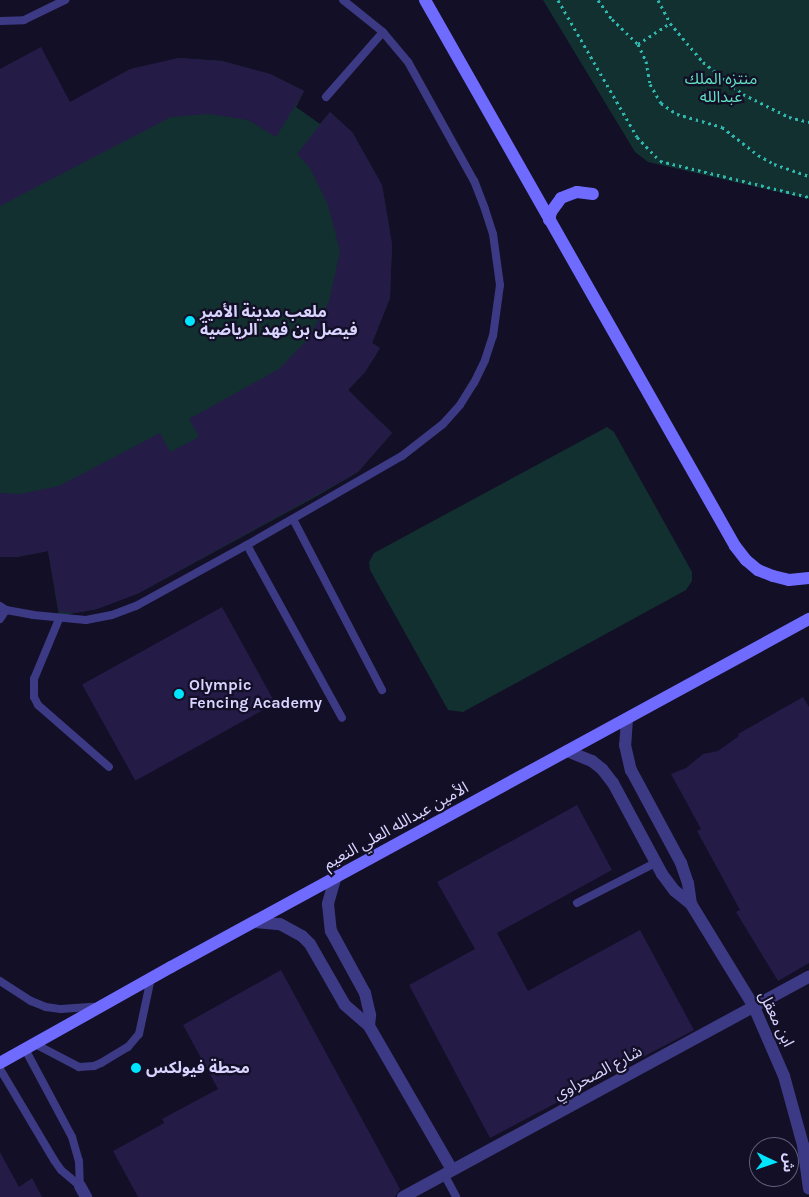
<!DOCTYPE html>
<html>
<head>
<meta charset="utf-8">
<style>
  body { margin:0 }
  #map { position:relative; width:809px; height:1197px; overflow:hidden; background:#130f26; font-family:Karla,"Noto Sans Arabic",sans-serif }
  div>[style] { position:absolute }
  .green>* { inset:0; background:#12302f }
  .building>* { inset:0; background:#241b47; transform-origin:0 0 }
  .path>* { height:3px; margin-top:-1.5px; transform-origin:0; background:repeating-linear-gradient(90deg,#2fb8b0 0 2.5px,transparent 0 6.5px) }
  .lane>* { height:8px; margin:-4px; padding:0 4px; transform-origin:4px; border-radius:4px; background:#3d3a85 }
  .street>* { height:12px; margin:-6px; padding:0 6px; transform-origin:6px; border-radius:6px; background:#3d3a85 }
  .secondary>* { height:12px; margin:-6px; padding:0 6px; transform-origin:6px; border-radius:6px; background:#6f6bff }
  .dots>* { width:14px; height:14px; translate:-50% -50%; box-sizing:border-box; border:2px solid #130f26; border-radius:50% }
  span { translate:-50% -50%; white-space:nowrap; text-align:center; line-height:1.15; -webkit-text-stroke:4.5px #130f26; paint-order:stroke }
  .park-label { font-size:16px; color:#5fe0c0 }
  .poi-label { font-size:16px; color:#d9d4ff; font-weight:700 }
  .left { translate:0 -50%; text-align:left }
  .street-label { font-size:16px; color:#d9d4ff }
  .north { position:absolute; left:749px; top:1137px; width:50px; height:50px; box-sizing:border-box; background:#130f26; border:1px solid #625e7d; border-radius:50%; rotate:93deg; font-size:14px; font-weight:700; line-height:20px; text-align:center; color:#d9d4ff }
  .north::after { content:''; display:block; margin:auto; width:18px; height:22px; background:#00e5ff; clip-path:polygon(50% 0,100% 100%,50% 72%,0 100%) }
</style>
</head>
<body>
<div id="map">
  <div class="green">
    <i style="clip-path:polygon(543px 0,809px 0,809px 199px,648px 162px,635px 152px)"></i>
    <i style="clip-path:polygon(178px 58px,222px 61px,270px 74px,304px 91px,296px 107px,320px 124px,330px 112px,352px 132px,382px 185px,392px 244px,390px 298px,372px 343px,380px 348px,365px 372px,348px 390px,392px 433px,358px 472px,317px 496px,139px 593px,97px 609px,59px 616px,48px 551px,17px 557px,0 557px,0 140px)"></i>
    <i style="clip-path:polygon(607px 427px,614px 432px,692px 572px,692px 581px,686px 590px,463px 712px,448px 710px,370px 570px,369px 562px,374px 553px)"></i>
  </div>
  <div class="building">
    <i style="clip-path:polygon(41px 47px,70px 102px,130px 69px,178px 58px,222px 61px,270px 74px,304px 91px,276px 137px,248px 120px,208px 114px,171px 117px,0 206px,0 69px)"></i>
    <i style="clip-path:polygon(330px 112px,352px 132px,382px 185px,392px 244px,390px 298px,372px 343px,380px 348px,365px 372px,348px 390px,392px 433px,358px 472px,139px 593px,97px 609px,75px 613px,59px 612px,48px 551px,17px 557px,0 557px,0 493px,20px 494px,59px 486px,160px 433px,170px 452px,199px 437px,189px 419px,279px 369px,307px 340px,329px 302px,340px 251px,328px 205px,310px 168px,297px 154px)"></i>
    <i style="left:222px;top:607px;width:110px;height:160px;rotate:61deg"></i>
    <i style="clip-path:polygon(803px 697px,809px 707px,809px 963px,778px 981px,736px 912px,740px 910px,697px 831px,701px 829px,671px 774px,686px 768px,703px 754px,718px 751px,739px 736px,738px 734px)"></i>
    <i style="clip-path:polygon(577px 805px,612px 870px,497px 933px,528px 991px,640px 930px,694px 1030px,490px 1138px,409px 985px,475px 949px,437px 882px)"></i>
    <i style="clip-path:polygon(281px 970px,400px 1189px,395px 1197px,138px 1197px,113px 1151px,164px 1123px,162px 1119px,218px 1089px,183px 1025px)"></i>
    <i style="clip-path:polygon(0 1152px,19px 1187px,32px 1178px,42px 1197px,0 1197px)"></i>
  </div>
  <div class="path">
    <i style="left:558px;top:0;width:158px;rotate:60deg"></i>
    <i style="left:637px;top:137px;width:33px;rotate:46deg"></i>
    <i style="left:660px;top:161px;width:153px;rotate:13.6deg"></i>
    <i style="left:598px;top:0;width:24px;rotate:54deg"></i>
    <i style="left:612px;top:19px;width:36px;rotate:44deg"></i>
    <i style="left:638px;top:44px;width:19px;rotate:65deg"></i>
    <i style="left:646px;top:61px;width:23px;rotate:80deg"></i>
    <i style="left:650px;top:84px;width:22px;rotate:60deg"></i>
    <i style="left:661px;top:103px;width:19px;rotate:35deg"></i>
    <i style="left:677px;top:114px;width:47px;rotate:16.1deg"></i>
    <i style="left:722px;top:127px;width:46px;rotate:37.9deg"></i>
    <i style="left:758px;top:155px;width:18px;rotate:29deg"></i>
    <i style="left:774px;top:164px;width:37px;rotate:19deg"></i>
    <i style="left:658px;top:0;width:26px;rotate:62deg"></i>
    <i style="left:670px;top:23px;width:51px;rotate:49.8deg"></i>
    <i style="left:703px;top:62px;width:51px;rotate:38.7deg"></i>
    <i style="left:743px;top:94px;width:51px;rotate:26.6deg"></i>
    <i style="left:789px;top:117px;width:21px;rotate:14deg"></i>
    <i style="left:638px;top:44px;width:38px;rotate:-33deg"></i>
  </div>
  <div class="lane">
    <i style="left:0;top:21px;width:24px;rotate:-2deg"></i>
    <i style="left:24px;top:20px;width:46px;rotate:-26deg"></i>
    <i style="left:326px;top:97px;width:86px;rotate:-48.8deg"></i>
    <i style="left:293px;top:519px;width:193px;rotate:62.5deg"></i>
    <i style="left:247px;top:545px;width:197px;rotate:61.2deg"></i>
    <i style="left:0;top:606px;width:7px;rotate:34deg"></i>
    <i style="left:6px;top:610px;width:27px;rotate:10deg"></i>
    <i style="left:33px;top:615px;width:53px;rotate:5.4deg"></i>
    <i style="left:86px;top:620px;width:26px;rotate:-11deg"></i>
    <i style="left:112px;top:615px;width:26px;rotate:-21deg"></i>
    <i style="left:136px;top:606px;width:127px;rotate:-28.8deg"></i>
    <i style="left:247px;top:545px;width:179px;rotate:-29.9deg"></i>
    <i style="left:402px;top:456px;width:52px;rotate:-38deg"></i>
    <i style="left:443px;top:424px;width:25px;rotate:-48deg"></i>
    <i style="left:460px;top:405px;width:26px;rotate:-58deg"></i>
    <i style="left:474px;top:383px;width:25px;rotate:-64deg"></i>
    <i style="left:485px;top:360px;width:25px;rotate:-72deg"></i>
    <i style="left:493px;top:336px;width:51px;rotate:-82.2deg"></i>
    <i style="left:500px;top:285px;width:51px;rotate:-97.8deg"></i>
    <i style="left:493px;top:234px;width:26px;rotate:-108deg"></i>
    <i style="left:485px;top:209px;width:30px;rotate:-111deg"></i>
    <i style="left:474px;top:181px;width:136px;rotate:-119deg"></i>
    <i style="left:408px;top:62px;width:39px;rotate:-130deg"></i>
    <i style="left:383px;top:32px;width:51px;rotate:-141.3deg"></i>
    <i style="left:0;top:619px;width:11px;rotate:-56deg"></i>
    <i style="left:59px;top:619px;width:65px;rotate:112.6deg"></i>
    <i style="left:34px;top:679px;width:18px;rotate:90deg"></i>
    <i style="left:34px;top:697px;width:9px;rotate:63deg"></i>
    <i style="left:38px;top:705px;width:94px;rotate:41.1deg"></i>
    <i style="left:577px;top:903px;width:88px;rotate:-27.1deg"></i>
    <i style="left:0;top:981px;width:37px;rotate:33deg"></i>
    <i style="left:31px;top:1001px;width:16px;rotate:22deg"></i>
    <i style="left:46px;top:1007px;width:15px;rotate:8deg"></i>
    <i style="left:61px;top:1009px;width:32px;rotate:-4deg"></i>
    <i style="left:35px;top:1044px;width:50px;rotate:27.6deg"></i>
    <i style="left:79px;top:1067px;width:15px;rotate:-4deg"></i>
    <i style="left:94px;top:1066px;width:8px;rotate:-23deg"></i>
    <i style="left:101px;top:1063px;width:31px;rotate:-31deg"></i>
    <i style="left:128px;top:1047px;width:17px;rotate:-50deg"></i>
    <i style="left:139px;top:1034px;width:57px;rotate:-77.9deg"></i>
    <i style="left:25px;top:1049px;width:100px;rotate:61.9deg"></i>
    <i style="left:72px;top:1137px;width:25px;rotate:74deg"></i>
    <i style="left:79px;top:1161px;width:25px;rotate:88deg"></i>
    <i style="left:0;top:1069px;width:106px;rotate:59.3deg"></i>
    <i style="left:54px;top:1160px;width:12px;rotate:55deg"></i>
    <i style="left:61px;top:1170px;width:25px;rotate:40deg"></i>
    <i style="left:444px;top:1174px;width:26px;rotate:62deg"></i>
  </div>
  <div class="street">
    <i style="left:627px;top:719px;width:26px;rotate:94deg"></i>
    <i style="left:625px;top:745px;width:26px;rotate:77deg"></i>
    <i style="left:631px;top:770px;width:106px;rotate:61.7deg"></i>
    <i style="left:681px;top:863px;width:21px;rotate:71deg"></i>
    <i style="left:688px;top:883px;width:21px;rotate:82deg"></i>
    <i style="left:567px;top:751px;width:27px;rotate:22deg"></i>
    <i style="left:592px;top:761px;width:13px;rotate:39deg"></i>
    <i style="left:602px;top:769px;width:18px;rotate:52deg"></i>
    <i style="left:613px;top:783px;width:103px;rotate:61.7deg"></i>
    <i style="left:662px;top:874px;width:21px;rotate:53deg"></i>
    <i style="left:675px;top:891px;width:21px;rotate:39deg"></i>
    <i style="left:691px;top:904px;width:121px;rotate:58.5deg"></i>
    <i style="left:754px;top:1007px;width:75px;rotate:66.5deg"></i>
    <i style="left:784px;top:1076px;width:72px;rotate:74.6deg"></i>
    <i style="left:803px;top:1145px;width:44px;rotate:82.2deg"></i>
    <i style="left:335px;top:879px;width:26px;rotate:106deg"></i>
    <i style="left:328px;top:904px;width:27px;rotate:84deg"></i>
    <i style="left:331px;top:931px;width:71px;rotate:61.3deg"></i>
    <i style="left:365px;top:993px;width:23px;rotate:77deg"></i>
    <i style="left:370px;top:1015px;width:11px;rotate:95deg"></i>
    <i style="left:255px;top:922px;width:25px;rotate:5deg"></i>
    <i style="left:280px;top:924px;width:25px;rotate:29deg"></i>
    <i style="left:302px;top:936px;width:11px;rotate:45deg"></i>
    <i style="left:310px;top:944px;width:70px;rotate:60.2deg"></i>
    <i style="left:345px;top:1005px;width:32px;rotate:41deg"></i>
    <i style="left:369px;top:1026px;width:166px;rotate:60deg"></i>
    <i style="left:80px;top:1186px;width:13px;rotate:61deg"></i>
    <i style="left:403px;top:1197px;width:462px;rotate:-28.5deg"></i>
  </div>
  <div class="secondary">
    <i style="left:425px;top:0;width:628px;rotate:60.41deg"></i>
    <i style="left:735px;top:546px;width:18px;rotate:52deg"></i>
    <i style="left:746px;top:560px;width:16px;rotate:40deg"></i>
    <i style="left:758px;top:570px;width:16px;rotate:22deg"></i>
    <i style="left:773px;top:576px;width:16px;rotate:14deg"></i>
    <i style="left:789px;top:580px;width:20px;rotate:-6deg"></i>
    <i style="left:549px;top:220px;width:8px;rotate:-76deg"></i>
    <i style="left:551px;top:212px;width:17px;rotate:-54deg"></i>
    <i style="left:561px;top:198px;width:17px;rotate:-21deg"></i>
    <i style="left:577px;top:192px;width:16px;rotate:7deg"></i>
    <i style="left:0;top:1063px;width:196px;rotate:-29.3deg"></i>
    <i style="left:171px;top:967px;width:727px;rotate:-28.61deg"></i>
  </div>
  <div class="dots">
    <i style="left:190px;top:321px;background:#00e5ff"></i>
    <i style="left:179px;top:694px;background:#00e5ff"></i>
    <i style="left:136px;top:1068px;background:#00e5ff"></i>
  </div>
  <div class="park-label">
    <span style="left:721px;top:88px">منتزه الملك<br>عبدالله</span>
  </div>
  <div class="poi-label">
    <span class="left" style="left:200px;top:321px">ملعب مدينة الأمير<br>فيصل بن فهد الرياضية</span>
    <span class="left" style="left:189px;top:694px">Olympic<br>Fencing Academy</span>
    <span class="left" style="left:146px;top:1068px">محطة فيولكس</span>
  </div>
  <div class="street-label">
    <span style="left:396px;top:826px;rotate:-29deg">الأمين عبدالله العلي النعيم</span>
    <span style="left:776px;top:1019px;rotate:64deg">ابن معقل</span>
    <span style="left:598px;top:1073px;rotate:-28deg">شارع الصحراوي</span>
  </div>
  <div class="north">ش</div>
</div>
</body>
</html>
